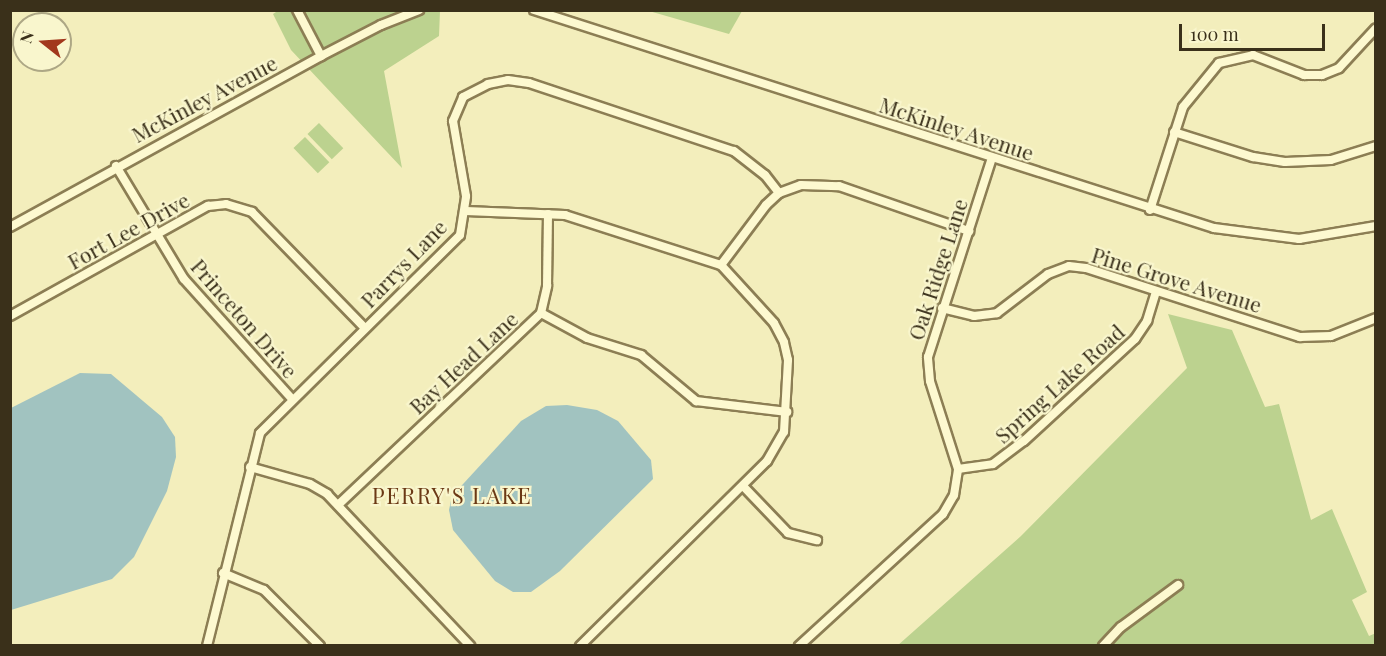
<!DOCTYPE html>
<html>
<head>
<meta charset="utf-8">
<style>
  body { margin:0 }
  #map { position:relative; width:1386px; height:656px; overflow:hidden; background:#f3eebc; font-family:"Playfair Display",serif }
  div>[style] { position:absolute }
  .green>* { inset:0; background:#bcd28f; transform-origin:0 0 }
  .water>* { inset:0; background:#a1c3c0 }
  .roads { filter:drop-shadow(2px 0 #8c7e54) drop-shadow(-2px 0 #8c7e54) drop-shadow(0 2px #8c7e54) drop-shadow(0 -2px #8c7e54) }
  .minor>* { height:8px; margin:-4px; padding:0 4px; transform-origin:4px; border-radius:4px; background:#fdf9d0 }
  span { translate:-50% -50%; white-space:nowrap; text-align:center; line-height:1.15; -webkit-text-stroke:4.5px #f9f6cd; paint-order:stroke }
  .street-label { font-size:21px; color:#3a301a }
  .neighbourhood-label { font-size:22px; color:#6b3915; letter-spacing:1.5px }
  .frame { position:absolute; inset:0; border:12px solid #3a301a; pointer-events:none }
  .north { position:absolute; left:12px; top:12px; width:60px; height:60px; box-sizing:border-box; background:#f9f6cd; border:2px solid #ada785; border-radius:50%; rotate:287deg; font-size:16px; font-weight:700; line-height:24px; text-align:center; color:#3a301a }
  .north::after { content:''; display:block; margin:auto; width:21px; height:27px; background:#a2381d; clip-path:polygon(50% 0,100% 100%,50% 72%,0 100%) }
  .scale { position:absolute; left:1179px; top:24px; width:146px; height:27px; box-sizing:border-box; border:3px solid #3a301a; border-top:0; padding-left:8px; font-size:18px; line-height:21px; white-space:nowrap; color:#3a301a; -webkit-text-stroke:4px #f9f6cd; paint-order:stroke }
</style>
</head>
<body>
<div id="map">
  <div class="green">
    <i style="clip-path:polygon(279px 10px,440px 11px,439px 36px,384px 71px,402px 168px,291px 50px,273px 14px)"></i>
    <i style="clip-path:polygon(649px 11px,742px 11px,729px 34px)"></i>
    <i style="left:319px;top:123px;width:35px;height:16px;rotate:46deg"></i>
    <i style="left:305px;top:137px;width:35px;height:16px;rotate:46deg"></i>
    <i style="clip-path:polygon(1168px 314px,1232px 330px,1265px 407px,1279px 404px,1311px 520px,1332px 509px,1367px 592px,1352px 600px,1369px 636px,1376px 633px,1375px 646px,897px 646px,1021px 536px,1187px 368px)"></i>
  </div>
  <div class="water">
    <i style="clip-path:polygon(80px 373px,111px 374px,162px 417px,175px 437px,176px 457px,167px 491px,134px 557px,112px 579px,11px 610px,11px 408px)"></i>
    <i style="clip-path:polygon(567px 405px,597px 410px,618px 421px,651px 460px,653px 479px,560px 571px,531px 592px,513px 592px,495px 581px,453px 530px,449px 510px,452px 496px,521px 421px,546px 406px)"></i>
  </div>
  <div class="roads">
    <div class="minor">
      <i style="left:297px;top:10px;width:52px;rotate:62.4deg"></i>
      <i style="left:534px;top:10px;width:714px;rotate:17.78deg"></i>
      <i style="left:1214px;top:228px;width:86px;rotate:7.4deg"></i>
      <i style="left:1299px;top:239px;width:78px;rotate:-9.6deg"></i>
      <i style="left:1174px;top:132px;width:83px;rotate:17.6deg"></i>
      <i style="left:1253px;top:157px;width:32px;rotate:9deg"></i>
      <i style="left:1285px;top:162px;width:46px;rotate:-2.5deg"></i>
      <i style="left:1331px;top:160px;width:47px;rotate:-17.3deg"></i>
      <i style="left:116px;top:166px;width:132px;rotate:59deg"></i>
      <i style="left:184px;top:279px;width:161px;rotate:48deg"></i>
      <i style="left:1150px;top:210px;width:108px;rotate:-72.2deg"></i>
      <i style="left:1183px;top:107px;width:57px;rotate:-50.7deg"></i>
      <i style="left:1219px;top:63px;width:35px;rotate:-13deg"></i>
      <i style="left:1253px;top:55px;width:55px;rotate:21.4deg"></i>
      <i style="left:1304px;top:75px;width:18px"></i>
      <i style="left:1322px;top:75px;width:18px;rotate:-22deg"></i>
      <i style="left:1339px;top:68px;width:54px;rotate:-47.2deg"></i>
      <i style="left:466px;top:211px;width:99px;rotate:2.3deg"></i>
      <i style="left:565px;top:215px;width:164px;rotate:17.8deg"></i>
      <i style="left:10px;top:227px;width:355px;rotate:-28.8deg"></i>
      <i style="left:321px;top:56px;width:68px;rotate:-27.3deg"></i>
      <i style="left:381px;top:25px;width:41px;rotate:-21.5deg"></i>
      <i style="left:721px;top:265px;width:75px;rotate:-53.1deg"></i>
      <i style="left:766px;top:205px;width:18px;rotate:-43deg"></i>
      <i style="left:779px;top:193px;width:23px;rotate:-20deg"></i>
      <i style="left:801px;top:185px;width:38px;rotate:2deg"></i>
      <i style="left:839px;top:186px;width:138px;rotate:19.1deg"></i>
      <i style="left:942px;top:308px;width:33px;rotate:14deg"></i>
      <i style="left:974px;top:316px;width:23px;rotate:-7deg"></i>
      <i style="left:997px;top:313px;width:64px;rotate:-37.4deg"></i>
      <i style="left:1048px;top:274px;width:22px;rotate:-21deg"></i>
      <i style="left:1069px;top:266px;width:17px;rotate:7deg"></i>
      <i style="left:1086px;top:268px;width:225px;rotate:17.9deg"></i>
      <i style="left:1300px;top:337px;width:31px;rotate:-2deg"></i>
      <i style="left:1331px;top:336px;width:48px;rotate:-21.8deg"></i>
      <i style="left:541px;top:313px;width:52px;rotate:28.5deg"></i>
      <i style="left:587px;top:338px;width:57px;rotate:17.5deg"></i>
      <i style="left:641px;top:355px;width:72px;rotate:39.9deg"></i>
      <i style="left:696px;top:401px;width:92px;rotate:6.9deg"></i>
      <i style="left:10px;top:316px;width:227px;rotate:-29.1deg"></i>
      <i style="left:208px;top:206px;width:18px;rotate:-6deg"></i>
      <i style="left:226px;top:204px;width:27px;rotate:17deg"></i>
      <i style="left:252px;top:212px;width:162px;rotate:45.8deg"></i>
      <i style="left:250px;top:467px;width:62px;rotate:15.8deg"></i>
      <i style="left:310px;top:484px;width:20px;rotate:30deg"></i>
      <i style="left:327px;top:494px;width:209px;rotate:46.7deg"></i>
      <i style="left:958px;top:469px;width:35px;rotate:-8deg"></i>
      <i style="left:993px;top:464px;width:39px;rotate:-37deg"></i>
      <i style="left:1024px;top:441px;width:151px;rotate:-42.6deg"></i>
      <i style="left:1135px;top:339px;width:22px;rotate:-56deg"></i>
      <i style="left:1147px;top:321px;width:31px;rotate:-73deg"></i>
      <i style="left:743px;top:486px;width:65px;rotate:46.2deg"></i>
      <i style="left:788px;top:533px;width:30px;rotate:14deg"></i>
      <i style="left:338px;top:505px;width:279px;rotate:-43.4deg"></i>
      <i style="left:541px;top:313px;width:28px;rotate:-77deg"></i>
      <i style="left:547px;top:286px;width:72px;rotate:-89.2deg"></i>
      <i style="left:223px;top:573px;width:44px;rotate:22.5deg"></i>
      <i style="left:264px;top:590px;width:79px;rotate:45deg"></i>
      <i style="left:207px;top:646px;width:219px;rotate:-76deg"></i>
      <i style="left:260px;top:433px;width:281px;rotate:-44.7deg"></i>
      <i style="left:460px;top:235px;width:39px;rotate:-81deg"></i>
      <i style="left:466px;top:196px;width:76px;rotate:-99.8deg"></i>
      <i style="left:453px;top:121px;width:26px;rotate:-67deg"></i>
      <i style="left:463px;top:97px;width:28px;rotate:-27deg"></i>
      <i style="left:488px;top:84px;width:20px;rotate:-11deg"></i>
      <i style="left:508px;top:80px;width:21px;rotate:8deg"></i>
      <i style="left:529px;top:83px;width:216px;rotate:18.4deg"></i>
      <i style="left:734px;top:151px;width:39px;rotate:38deg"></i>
      <i style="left:765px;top:175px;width:23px;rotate:52deg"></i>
      <i style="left:580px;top:646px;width:263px;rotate:-44.7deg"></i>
      <i style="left:767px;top:461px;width:34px;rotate:-60deg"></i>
      <i style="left:784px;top:432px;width:72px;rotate:-86.8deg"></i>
      <i style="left:788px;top:360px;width:18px;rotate:-103deg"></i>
      <i style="left:784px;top:342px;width:21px;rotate:-118deg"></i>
      <i style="left:774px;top:323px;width:79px;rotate:-132.4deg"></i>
      <i style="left:799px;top:646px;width:195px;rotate:-42.5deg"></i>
      <i style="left:943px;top:514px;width:22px;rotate:-60deg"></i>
      <i style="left:954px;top:495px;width:26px;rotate:-81deg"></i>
      <i style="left:958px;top:469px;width:92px;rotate:-107.7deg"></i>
      <i style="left:930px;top:381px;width:24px;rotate:-95deg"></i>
      <i style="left:928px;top:357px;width:209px;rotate:-72.2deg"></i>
      <i style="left:1103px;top:646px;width:26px;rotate:-47deg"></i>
      <i style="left:1121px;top:627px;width:71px;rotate:-36.4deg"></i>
    </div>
  </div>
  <div class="street-label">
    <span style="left:204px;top:98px;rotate:-28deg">McKinley Avenue</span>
    <span style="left:957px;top:128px;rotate:18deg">McKinley Avenue</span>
    <span style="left:128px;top:230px;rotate:-29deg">Fort Lee Drive</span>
    <span style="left:403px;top:263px;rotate:-46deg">Parrys Lane</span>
    <span style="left:937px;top:269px;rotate:-72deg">Oak Ridge Lane</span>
    <span style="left:1177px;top:279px;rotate:17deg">Pine Grove Avenue</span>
    <span style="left:245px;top:318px;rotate:49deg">Princeton Drive</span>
    <span style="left:463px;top:362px;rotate:-43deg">Bay Head Lane</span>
    <span style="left:1059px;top:383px;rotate:-42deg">Spring Lake Road</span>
  </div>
  <div class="neighbourhood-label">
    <span style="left:452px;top:496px">PERRY'S LAKE</span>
  </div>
  <div class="frame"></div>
  <div class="north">N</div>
  <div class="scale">100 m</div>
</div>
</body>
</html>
